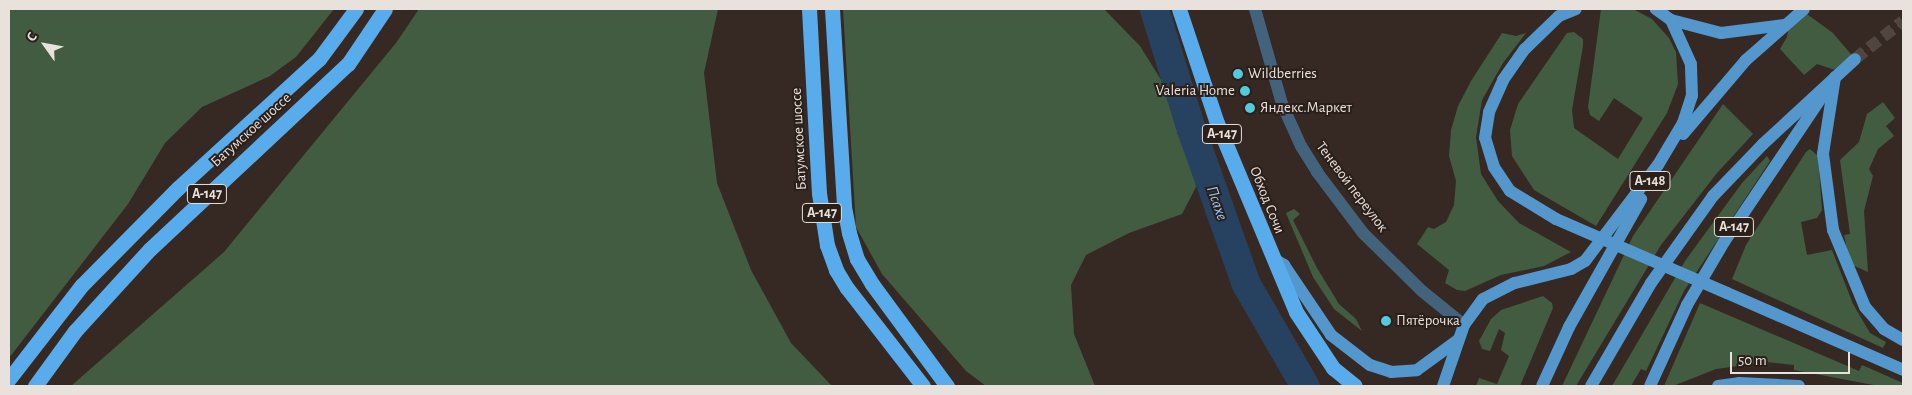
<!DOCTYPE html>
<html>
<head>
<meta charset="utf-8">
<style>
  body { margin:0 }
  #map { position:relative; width:1912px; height:395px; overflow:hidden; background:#362923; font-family:"Alegreya Sans",sans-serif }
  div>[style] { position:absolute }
  .green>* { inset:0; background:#415c40 }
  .river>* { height:29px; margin:-14.5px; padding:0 14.5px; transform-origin:14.5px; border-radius:14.5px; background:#274161 }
  .major-tunnel>* { height:12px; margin-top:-6px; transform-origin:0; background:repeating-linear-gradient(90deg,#51453f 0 12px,transparent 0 18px) }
  .minor>* { height:12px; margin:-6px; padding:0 6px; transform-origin:6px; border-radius:6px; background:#43637c }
  .major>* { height:12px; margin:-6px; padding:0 6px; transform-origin:6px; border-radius:6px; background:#5397cc }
  .highway>* { height:15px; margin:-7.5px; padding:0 7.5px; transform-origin:7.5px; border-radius:7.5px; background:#58acec }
  .major-bridge>* { height:12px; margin:-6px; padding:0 6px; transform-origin:6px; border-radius:6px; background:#5397cc }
  .dots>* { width:14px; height:14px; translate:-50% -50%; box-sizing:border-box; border:2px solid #2b1f19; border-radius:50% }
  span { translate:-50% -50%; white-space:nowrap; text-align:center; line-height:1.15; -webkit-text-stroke:4px #2b1f19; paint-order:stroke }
  .shield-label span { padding:1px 4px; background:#2b1f19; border:1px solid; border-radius:4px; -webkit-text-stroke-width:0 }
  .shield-label { font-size:14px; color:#e9e1dc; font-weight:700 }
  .poi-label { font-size:15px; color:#e9e1dc }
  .left { translate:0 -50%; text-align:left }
  .right { translate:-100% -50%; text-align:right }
  .street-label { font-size:15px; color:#e9e1dc }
  .water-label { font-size:16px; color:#98c5fe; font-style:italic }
  .frame { position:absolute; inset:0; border:10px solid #e9e1dc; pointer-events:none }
  .north { position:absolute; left:20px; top:20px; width:50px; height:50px; -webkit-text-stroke:4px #2b1f19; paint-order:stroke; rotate:302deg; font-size:14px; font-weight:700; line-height:20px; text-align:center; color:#e9e1dc }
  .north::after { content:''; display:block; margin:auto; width:18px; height:22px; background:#e9e1dc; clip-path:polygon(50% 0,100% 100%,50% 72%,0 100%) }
  .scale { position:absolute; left:1730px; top:352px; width:120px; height:22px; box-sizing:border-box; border:2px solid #e9e1dc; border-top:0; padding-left:6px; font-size:15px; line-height:18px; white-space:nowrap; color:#e9e1dc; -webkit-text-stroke:4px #2b1f19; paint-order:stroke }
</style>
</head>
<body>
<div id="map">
  <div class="green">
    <i style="clip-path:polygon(9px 9px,334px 9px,296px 57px,270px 76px,202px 107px,165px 143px,128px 204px,9px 358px)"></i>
    <i style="clip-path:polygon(419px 9px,718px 9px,704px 73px,717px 183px,751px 270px,791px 343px,832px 386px,71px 386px,224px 252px,396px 43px)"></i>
    <i style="clip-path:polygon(843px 9px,1104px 9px,1140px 46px,1188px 123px,1196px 187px,1182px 214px,1129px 233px,1086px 255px,1071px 285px,1074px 334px,1095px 386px,986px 386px,966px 371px,882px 274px,856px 227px)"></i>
    <i style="clip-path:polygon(1601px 9px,1633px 9px,1652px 19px,1669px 38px,1676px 52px,1678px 84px,1667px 113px,1596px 226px,1534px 190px,1512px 156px,1510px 130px,1518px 104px,1567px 33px,1574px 32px,1583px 39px,1583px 46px,1572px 110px,1574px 128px,1618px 159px,1643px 118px,1614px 98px,1599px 121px,1590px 115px,1588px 107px)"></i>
    <i style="clip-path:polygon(1804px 12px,1833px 33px,1855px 59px,1841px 72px,1817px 64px,1804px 75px,1780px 49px,1787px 37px,1789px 24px)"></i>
    <i style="clip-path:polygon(1502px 33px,1516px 36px,1526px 33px,1503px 63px,1482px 100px,1476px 137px,1481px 174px,1498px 201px,1519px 223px,1571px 252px,1544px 266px,1501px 275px,1465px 291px,1457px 290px,1445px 283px,1449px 270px,1417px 244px,1428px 227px,1434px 229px,1446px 222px,1454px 205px,1456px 181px,1449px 156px,1451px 130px,1458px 106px,1471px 81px)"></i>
    <i style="clip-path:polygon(1883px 102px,1895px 118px,1886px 126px,1894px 136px,1878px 149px,1869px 169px,1873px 176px,1864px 211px,1868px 272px,1850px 264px,1844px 235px,1850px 234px,1840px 160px,1859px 142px,1867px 114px)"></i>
    <i style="clip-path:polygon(1723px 104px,1753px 134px,1717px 173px,1661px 245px,1576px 386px,1562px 386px,1633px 236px)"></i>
    <i style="clip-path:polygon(1810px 149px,1818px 156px,1822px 210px,1817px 218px,1801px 222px,1807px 255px,1832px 250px,1853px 304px,1870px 333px,1886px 342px,1883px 348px,1732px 279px,1746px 245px,1806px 152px)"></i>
    <i style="clip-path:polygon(1767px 156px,1770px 161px,1684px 291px,1646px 371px,1641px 369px,1631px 386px,1612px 386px,1685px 261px,1742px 183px)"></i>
    <i style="clip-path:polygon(1294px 209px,1300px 214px,1293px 220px,1317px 268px,1339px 304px,1356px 319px,1362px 331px,1334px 309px,1313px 277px,1286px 213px)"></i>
    <i style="clip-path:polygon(1543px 296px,1552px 303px,1553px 308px,1520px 386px,1476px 386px,1479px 378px,1497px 384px,1509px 356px,1501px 350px,1505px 333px,1499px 329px,1490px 351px,1482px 349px,1479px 341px,1491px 319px,1501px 310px)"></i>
    <i style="clip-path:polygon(1700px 303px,1859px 371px,1862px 365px,1903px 383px,1903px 386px,1879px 386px,1794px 370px,1794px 365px,1767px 362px,1716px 369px,1673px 386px,1664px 386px)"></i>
  </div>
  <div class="river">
    <i style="left:1154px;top:9px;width:126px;rotate:72.9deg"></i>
    <i style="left:1191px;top:129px;width:164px;rotate:70.5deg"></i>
    <i style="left:1246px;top:284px;width:118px;rotate:60deg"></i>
  </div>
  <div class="major-tunnel">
    <i style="left:1855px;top:59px;width:61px;rotate:-38.4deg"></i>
  </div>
  <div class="minor">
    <i style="left:1255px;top:9px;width:99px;rotate:74.1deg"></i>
    <i style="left:1282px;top:104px;width:46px;rotate:65.7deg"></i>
    <i style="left:1301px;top:146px;width:31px;rotate:58deg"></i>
    <i style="left:1317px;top:172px;width:76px;rotate:53deg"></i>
    <i style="left:1363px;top:233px;width:83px;rotate:44.5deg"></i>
    <i style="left:1422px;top:291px;width:54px;rotate:39deg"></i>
  </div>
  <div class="major">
    <i style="left:1671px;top:20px;width:52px;rotate:14.6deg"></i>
    <i style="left:1721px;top:33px;width:64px;rotate:-7.2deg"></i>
    <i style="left:1835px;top:77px;width:78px;rotate:98.9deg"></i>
    <i style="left:1823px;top:154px;width:77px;rotate:82.5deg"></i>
    <i style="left:1833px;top:230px;width:83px;rotate:67.4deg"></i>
    <i style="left:1865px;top:307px;width:29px;rotate:49deg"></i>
    <i style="left:1884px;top:329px;width:22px;rotate:30deg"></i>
    <i style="left:1683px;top:134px;width:97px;rotate:-49.6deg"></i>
    <i style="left:1746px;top:60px;width:77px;rotate:-41.3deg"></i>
    <i style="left:1556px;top:219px;width:54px;rotate:-148.7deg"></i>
    <i style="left:1510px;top:191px;width:29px;rotate:-124deg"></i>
    <i style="left:1494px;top:167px;width:30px;rotate:-107deg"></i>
    <i style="left:1485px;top:138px;width:26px;rotate:-81deg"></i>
    <i style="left:1489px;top:112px;width:35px;rotate:-66deg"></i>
    <i style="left:1503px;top:80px;width:38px;rotate:-55deg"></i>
    <i style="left:1525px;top:49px;width:47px;rotate:-44.1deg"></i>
    <i style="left:1559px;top:16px;width:18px;rotate:-22deg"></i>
    <i style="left:1274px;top:259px;width:12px;rotate:31deg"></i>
    <i style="left:1284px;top:265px;width:84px;rotate:56.1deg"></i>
    <i style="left:1331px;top:335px;width:49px;rotate:37.6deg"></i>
    <i style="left:1370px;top:365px;width:22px;rotate:18deg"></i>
    <i style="left:1391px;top:372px;width:26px;rotate:-4deg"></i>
    <i style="left:1417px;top:370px;width:51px;rotate:-36.2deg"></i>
    <i style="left:1727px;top:293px;width:192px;rotate:23.6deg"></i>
    <i style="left:1443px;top:386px;width:65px;rotate:-71deg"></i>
    <i style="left:1464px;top:325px;width:32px;rotate:-54deg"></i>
    <i style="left:1483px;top:299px;width:36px;rotate:-27deg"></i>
    <i style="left:1515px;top:283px;width:58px;rotate:-14deg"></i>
    <i style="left:1571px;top:269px;width:16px;rotate:-30deg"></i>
    <i style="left:1585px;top:261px;width:121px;rotate:-52.8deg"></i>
    <i style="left:1658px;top:165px;width:49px;rotate:-59.2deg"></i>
    <i style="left:1683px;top:123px;width:28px;rotate:-72deg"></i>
    <i style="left:1692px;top:96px;width:32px;rotate:-92deg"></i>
    <i style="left:1691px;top:64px;width:48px;rotate:-114.4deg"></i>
    <i style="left:1671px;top:20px;width:19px;rotate:-144deg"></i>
    <i style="left:1542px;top:386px;width:65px;rotate:-65.4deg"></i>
    <i style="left:1569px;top:327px;width:147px;rotate:-60.6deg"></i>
    <i style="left:1591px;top:386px;width:119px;rotate:-59.8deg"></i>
    <i style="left:1651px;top:283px;width:107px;rotate:-54.5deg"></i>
    <i style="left:1713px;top:196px;width:72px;rotate:-46.1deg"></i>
    <i style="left:1763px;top:144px;width:125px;rotate:-42.7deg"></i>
    <i style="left:1650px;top:386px;width:89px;rotate:-65.4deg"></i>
    <i style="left:1687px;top:305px;width:73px;rotate:-59.6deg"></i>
    <i style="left:1724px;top:242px;width:177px;rotate:-56deg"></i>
    <i style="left:1718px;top:386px;width:21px;rotate:-8deg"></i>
    <i style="left:1739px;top:383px;width:60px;rotate:2.9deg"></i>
  </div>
  <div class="highway">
    <i style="left:809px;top:9px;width:184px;rotate:86.9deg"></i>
    <i style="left:819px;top:193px;width:53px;rotate:81.3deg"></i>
    <i style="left:827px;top:245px;width:27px;rotate:70deg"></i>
    <i style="left:836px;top:270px;width:21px;rotate:59deg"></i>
    <i style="left:847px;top:288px;width:124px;rotate:52.2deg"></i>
    <i style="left:832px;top:9px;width:198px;rotate:86.5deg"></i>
    <i style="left:844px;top:207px;width:26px;rotate:79deg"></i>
    <i style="left:849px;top:233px;width:27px;rotate:73deg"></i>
    <i style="left:857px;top:259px;width:29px;rotate:59deg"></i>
    <i style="left:872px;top:284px;width:127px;rotate:53.7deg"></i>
    <i style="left:1179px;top:9px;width:120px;rotate:71.6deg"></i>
    <i style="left:1217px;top:123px;width:205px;rotate:67.3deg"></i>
    <i style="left:1296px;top:312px;width:67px;rotate:56.5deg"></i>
    <i style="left:1333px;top:368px;width:28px;rotate:39deg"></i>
    <i style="left:9px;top:379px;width:119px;rotate:-52.2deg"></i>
    <i style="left:82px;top:285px;width:136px;rotate:-45.3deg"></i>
    <i style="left:178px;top:188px;width:191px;rotate:-42.5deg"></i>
    <i style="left:319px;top:59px;width:62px;rotate:-53.5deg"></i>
    <i style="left:35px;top:386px;width:68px;rotate:-54deg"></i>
    <i style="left:75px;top:331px;width:111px;rotate:-47.6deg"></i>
    <i style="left:150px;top:249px;width:271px;rotate:-43.1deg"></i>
    <i style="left:348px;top:64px;width:66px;rotate:-56.1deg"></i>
  </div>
  <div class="major-bridge">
    <i style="left:1556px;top:219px;width:186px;rotate:23.4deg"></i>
  </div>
  <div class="dots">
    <i style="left:1238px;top:74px;background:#52cbda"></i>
    <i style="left:1245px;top:91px;background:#52cbda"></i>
    <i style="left:1250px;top:108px;background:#52cbda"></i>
    <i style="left:1386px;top:321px;background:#52cbda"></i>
  </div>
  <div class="shield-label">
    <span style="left:1222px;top:134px">А-147</span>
    <span style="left:1650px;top:181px">А-148</span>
    <span style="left:207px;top:194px">А-147</span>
    <span style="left:822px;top:213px">А-147</span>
    <span style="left:1734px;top:227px">А-147</span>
  </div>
  <div class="poi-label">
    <span class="left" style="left:1248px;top:74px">Wildberries</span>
    <span class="right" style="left:1235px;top:91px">Valeria Home</span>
    <span class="left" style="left:1260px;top:108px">Яндекс.Маркет</span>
    <span class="left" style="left:1396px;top:321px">Пятёрочка</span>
  </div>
  <div class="street-label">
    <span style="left:251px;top:130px;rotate:-42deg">Батумское шоссе</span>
    <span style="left:799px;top:139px;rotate:-93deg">Батумское шоссе</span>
    <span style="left:1352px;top:187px;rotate:53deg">Теневой переулок</span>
    <span style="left:1267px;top:200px;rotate:68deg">Обход Сочи</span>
  </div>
  <div class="water-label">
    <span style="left:1217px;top:203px;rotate:71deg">Псахе</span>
  </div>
  <div class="frame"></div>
  <div class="north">С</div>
  <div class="scale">50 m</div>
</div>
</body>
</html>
